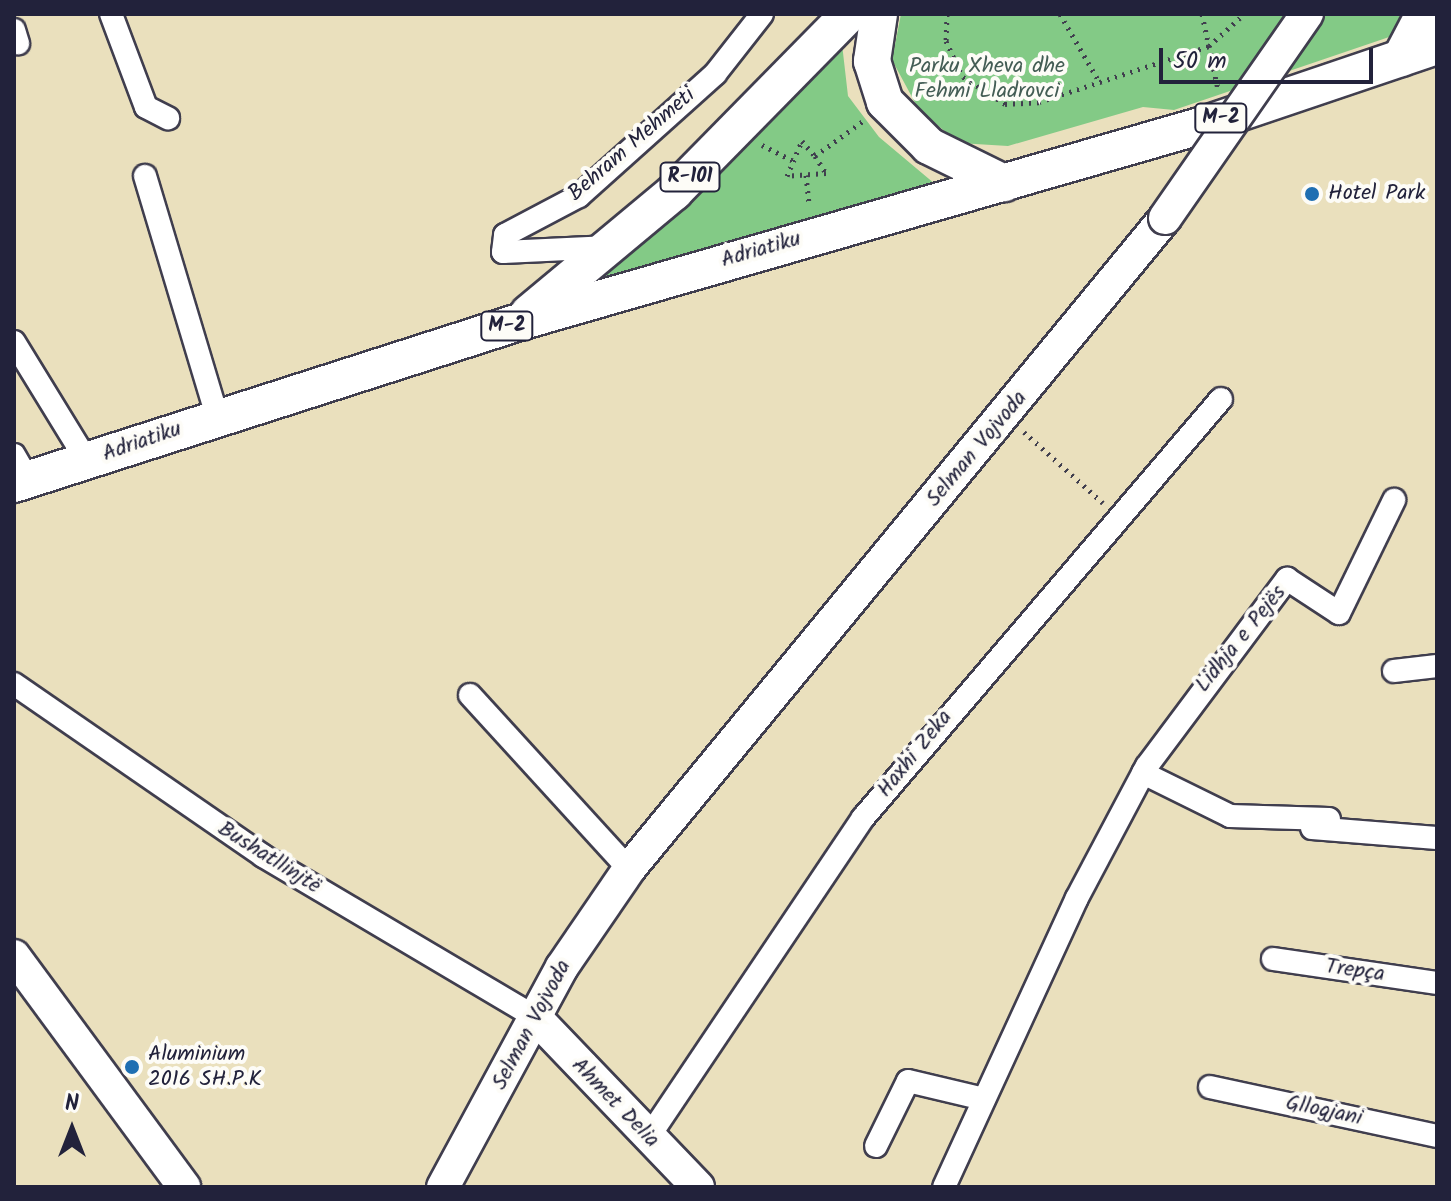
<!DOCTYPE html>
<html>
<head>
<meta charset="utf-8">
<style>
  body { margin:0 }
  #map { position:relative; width:1451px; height:1201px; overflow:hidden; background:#eae0bd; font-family:Kalam,sans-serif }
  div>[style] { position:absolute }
  .green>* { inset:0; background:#83ca86 }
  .path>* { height:5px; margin-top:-2.5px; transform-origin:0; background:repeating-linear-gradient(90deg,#403e4e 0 2px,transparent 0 8px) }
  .roads { filter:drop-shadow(2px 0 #403e4e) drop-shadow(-2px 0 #403e4e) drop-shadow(0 2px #403e4e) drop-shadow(0 -2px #403e4e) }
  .street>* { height:22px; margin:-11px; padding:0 11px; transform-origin:11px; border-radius:11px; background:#fff }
  .secondary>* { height:32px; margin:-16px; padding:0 16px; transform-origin:16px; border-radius:16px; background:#fff }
  .primary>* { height:36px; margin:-18px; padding:0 18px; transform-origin:18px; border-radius:18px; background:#fff }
  .bridges { filter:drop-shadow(2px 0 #403e4e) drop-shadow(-2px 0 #403e4e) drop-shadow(0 2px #403e4e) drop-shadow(0 -2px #403e4e) }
  .secondary-bridge>* { height:32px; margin:-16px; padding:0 16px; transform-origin:16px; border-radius:16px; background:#fff }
  .dots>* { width:22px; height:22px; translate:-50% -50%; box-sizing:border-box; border:4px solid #fdfcf7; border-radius:50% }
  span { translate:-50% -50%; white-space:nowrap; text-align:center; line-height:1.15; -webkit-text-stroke:8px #fdfcf7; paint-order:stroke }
  .shield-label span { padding:2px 6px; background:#fdfcf7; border:2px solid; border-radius:6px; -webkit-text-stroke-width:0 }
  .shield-label { font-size:20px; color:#22223b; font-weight:700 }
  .park-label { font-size:22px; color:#445d55 }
  .street-label { font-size:22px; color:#22223b }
  .poi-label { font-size:22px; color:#22223b }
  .left { translate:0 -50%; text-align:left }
  .frame { position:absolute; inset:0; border:16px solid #22223b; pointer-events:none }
  .north { position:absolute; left:32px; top:1089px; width:80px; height:80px; -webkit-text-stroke:6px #fdfcf7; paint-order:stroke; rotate:0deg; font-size:22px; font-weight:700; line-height:32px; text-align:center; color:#22223b }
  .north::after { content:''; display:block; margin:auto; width:28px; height:36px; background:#22223b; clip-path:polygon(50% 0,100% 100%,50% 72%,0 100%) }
  .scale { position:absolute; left:1159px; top:48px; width:214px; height:36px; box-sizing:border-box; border:4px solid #22223b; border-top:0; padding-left:10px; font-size:24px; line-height:28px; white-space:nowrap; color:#22223b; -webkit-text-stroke:6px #fdfcf7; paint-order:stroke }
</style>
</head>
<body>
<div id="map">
  <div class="green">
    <i style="clip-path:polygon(901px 14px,1400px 14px,1398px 34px,1174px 110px,1143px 107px,1008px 146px,959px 143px,919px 110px,892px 60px)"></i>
    <i style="clip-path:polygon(842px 44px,848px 96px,879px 137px,935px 184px,567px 288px)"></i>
  </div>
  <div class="path">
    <i style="left:947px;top:14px;width:27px;rotate:92deg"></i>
    <i style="left:946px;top:41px;width:40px;rotate:65deg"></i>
    <i style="left:963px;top:77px;width:50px;rotate:32.7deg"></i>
    <i style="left:1005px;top:104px;width:34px;rotate:-3deg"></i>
    <i style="left:1039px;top:102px;width:179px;rotate:-18.2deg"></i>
    <i style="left:1209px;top:46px;width:47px;rotate:-42.4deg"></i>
    <i style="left:1060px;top:14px;width:80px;rotate:59.9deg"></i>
    <i style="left:1202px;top:14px;width:77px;rotate:78deg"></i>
    <i style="left:802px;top:141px;width:20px;rotate:49deg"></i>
    <i style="left:815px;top:156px;width:20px;rotate:57deg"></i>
    <i style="left:826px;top:173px;width:39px;rotate:176deg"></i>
    <i style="left:787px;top:176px;width:38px;rotate:-67deg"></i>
    <i style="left:762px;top:145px;width:36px;rotate:27deg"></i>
    <i style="left:815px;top:156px;width:59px;rotate:-36.1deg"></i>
    <i style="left:806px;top:175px;width:31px;rotate:84deg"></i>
    <i style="left:1024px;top:432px;width:106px;rotate:41.9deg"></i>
  </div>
  <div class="roads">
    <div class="street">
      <i style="left:111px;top:14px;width:99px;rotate:69.4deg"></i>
      <i style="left:146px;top:107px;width:25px;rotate:27deg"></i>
      <i style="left:14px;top:30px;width:14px;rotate:73deg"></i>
      <i style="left:145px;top:176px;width:251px;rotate:73.3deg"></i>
      <i style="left:610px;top:247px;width:107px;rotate:177.3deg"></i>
      <i style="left:503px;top:252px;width:17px;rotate:-83deg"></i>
      <i style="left:505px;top:235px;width:84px;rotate:-27.8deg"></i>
      <i style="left:579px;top:196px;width:183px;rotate:-41.9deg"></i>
      <i style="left:715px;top:74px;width:76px;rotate:-51.9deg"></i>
      <i style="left:14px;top:342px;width:140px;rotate:58.5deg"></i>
      <i style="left:14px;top:455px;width:28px;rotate:60deg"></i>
      <i style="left:1394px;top:671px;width:43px;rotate:-6.6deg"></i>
      <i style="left:14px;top:684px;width:303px;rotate:34.6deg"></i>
      <i style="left:263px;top:856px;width:315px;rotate:30.6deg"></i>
      <i style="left:470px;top:695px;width:236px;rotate:47.6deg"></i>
      <i style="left:1143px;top:773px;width:97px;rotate:26.3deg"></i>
      <i style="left:1230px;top:816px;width:99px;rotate:1.7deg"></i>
      <i style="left:1312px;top:828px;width:125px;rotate:4.6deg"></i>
      <i style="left:1273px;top:959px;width:166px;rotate:8.3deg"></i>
      <i style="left:1210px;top:1087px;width:232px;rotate:12.2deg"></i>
      <i style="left:648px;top:1138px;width:386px;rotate:-56.1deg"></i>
      <i style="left:863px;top:818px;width:551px;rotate:-49.49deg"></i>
      <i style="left:876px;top:1146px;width:72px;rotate:-63.8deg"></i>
      <i style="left:908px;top:1081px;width:78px;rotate:13.3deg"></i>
      <i style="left:944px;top:1187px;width:318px;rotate:-65.3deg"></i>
      <i style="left:1077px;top:898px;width:149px;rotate:-62.1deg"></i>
      <i style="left:1147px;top:766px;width:234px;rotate:-53.2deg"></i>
      <i style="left:1287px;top:579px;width:62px;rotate:33.2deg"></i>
      <i style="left:1339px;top:613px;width:126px;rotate:-64deg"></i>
    </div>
    <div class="secondary">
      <i style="left:14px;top:956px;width:287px;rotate:53.6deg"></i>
      <i style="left:534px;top:1016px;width:237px;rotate:46.2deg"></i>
      <i style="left:443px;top:1187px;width:250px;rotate:-61.6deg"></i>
      <i style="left:562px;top:967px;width:119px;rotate:-55.6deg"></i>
      <i style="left:629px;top:869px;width:843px;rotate:-50.53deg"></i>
    </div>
    <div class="primary">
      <i style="left:879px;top:14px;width:48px;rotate:98.5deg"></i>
      <i style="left:872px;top:61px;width:43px;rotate:72.4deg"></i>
      <i style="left:885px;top:102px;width:62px;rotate:45deg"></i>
      <i style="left:929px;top:146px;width:84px;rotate:26.3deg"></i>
      <i style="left:1401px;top:58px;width:50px;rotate:-62.4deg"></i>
      <i style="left:529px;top:313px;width:189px;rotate:-39.8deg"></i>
      <i style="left:674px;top:192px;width:250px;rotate:-45.5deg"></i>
      <i style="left:14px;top:484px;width:527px;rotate:-17.78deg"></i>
      <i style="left:516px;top:323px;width:712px;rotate:-16.07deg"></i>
      <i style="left:1200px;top:126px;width:250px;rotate:-18.7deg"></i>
    </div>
  </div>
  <div class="bridges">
    <div class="secondary-bridge">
      <i style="left:1165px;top:218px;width:249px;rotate:-55.2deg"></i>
    </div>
  </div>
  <div class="dots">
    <i style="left:1312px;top:194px;background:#1f6fb2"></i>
    <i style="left:132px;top:1067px;background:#1f6fb2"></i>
  </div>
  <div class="shield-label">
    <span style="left:1221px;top:118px">M-2</span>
    <span style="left:690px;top:177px">R-101</span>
    <span style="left:507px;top:326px">M-2</span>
  </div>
  <div class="park-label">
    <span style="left:987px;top:79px">Parku Xheva dhe<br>Fehmi Lladrovci</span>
  </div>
  <div class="street-label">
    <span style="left:632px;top:145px;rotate:-41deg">Behram Mehmeti</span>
    <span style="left:761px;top:250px;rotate:-16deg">Adriatiku</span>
    <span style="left:142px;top:442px;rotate:-19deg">Adriatiku</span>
    <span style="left:977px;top:449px;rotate:-50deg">Selman Vojvoda</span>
    <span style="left:1241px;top:639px;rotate:-51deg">Lidhja e Pejës</span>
    <span style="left:915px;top:754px;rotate:-51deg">Haxhi Zeka</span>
    <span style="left:269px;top:858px;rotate:32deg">Bushatllinjtë</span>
    <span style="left:1355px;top:971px;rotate:8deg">Trepça</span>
    <span style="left:532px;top:1025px;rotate:-62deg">Selman Vojvoda</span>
    <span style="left:615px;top:1103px;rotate:46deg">Ahmet Delia</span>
    <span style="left:1324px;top:1111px;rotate:12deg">Gllogjani</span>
  </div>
  <div class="poi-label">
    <span class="left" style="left:1328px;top:194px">Hotel Park</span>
    <span class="left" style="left:148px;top:1067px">Aluminium<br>2016 SH.P.K</span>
  </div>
  <div class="frame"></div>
  <div class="north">N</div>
  <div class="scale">50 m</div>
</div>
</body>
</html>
